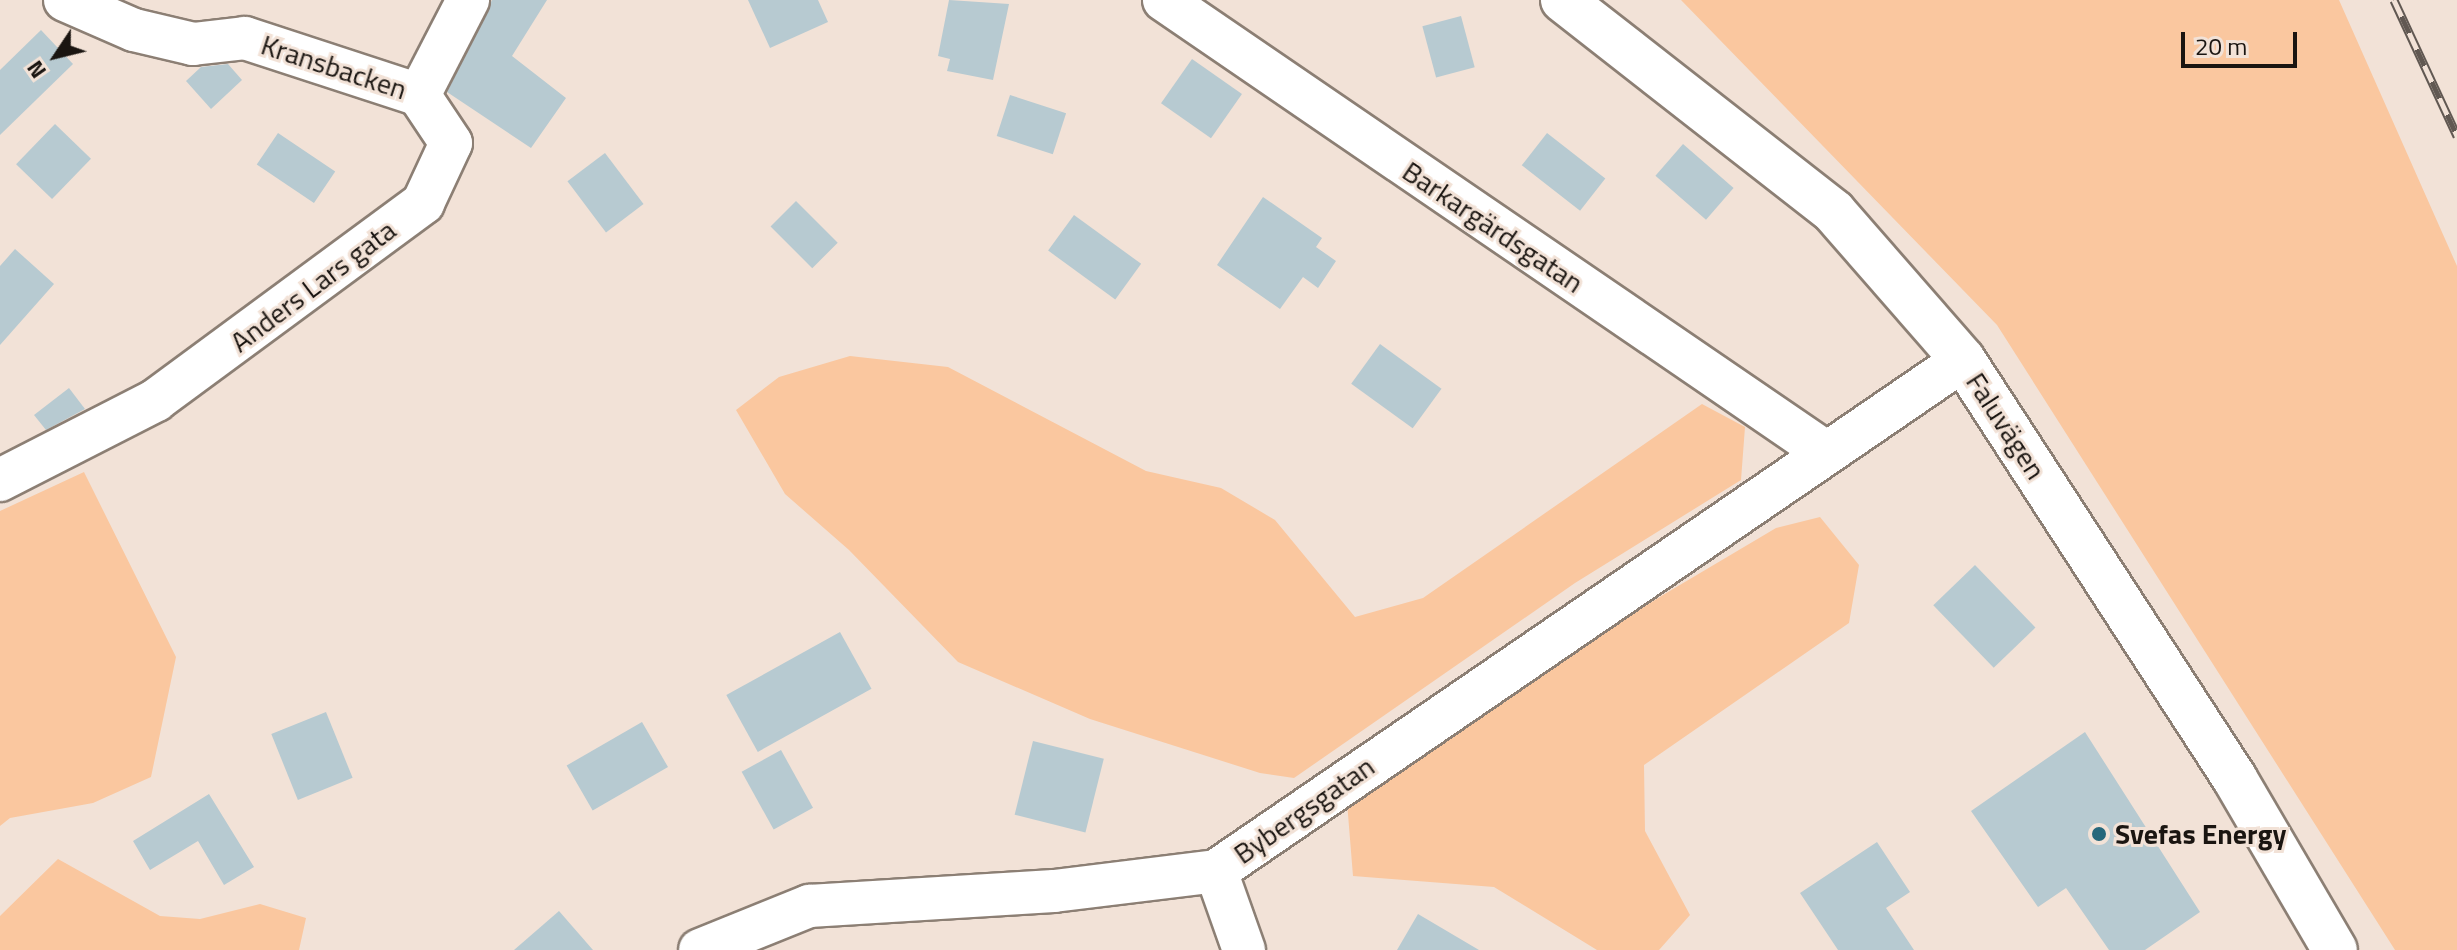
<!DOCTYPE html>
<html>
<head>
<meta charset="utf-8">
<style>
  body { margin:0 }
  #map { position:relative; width:2457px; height:950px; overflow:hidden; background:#f2e2d7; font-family:"Titillium Web",sans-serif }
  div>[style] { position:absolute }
  .green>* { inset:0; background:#fac79f }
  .building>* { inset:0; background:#b7cad1; transform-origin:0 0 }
  .roads { filter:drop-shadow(2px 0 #8c7f74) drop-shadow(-2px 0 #8c7f74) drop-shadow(0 2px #8c7f74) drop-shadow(0 -2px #8c7f74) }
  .street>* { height:42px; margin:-21px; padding:0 21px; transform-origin:21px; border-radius:21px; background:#fff }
  .secondary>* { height:44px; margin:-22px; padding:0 22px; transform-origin:22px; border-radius:22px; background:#fff }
  .rail>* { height:9px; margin-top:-4.5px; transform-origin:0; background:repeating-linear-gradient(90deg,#f2e2d7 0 18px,#615852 0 36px); box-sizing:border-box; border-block:2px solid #615852 }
  .dots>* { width:22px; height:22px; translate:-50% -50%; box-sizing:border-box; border:4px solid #f2e2d7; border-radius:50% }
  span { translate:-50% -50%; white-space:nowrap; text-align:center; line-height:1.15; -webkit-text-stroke:6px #f2e2d7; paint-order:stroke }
  .street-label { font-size:28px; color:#1a1511 }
  .poi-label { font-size:28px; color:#1a1511; font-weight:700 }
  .left { translate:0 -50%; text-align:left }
  .north { position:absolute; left:16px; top:16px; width:80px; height:80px; -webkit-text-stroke:6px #f2e2d7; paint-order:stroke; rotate:235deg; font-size:22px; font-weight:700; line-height:32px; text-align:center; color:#1a1511 }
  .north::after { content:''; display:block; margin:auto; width:28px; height:36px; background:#1a1511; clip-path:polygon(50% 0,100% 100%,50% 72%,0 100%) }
  .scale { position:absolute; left:2181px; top:32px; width:116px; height:36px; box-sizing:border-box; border:4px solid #1a1511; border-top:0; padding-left:10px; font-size:24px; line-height:28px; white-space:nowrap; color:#1a1511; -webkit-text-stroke:6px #f2e2d7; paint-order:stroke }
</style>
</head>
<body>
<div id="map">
  <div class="green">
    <i style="clip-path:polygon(1681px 0,2339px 0,2457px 266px,2457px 950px,2395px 950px,1997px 325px)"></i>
    <i style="clip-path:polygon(850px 356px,948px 367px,1146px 471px,1221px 488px,1275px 520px,1355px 617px,1423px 598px,1702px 404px,1745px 427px,1741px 480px,1575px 583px,1294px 778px,1260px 773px,1090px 719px,958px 662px,849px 550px,785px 494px,736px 410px,779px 377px)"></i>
    <i style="clip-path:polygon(84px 472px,176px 657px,151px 777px,93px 803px,10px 818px,0 826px,0 511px)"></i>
    <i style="clip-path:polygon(1820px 517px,1859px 565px,1849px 623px,1644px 765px,1645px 831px,1690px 915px,1659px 950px,1597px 950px,1494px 887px,1353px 876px,1347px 802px,1475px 712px,1663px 595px,1776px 528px)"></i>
    <i style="clip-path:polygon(58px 859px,160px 916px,200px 919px,260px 904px,306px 918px,299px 950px,0 950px,0 916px)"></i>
  </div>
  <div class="building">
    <i style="clip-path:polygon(492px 0,547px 0,512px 56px,566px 98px,531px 148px,447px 92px)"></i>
    <i style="clip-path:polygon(748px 0,818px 0,828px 22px,770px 48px)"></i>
    <i style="clip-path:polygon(949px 0,1009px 4px,993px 80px,947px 71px,950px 59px,938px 56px)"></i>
    <i style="left:1461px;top:16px;width:53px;height:40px;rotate:75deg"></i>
    <i style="clip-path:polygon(41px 30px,73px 64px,0 135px,0 70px)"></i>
    <i style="left:1192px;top:59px;width:61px;height:54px;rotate:35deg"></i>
    <i style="clip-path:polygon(228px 64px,242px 80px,211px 109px,186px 81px,201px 67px)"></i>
    <i style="left:1010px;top:95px;width:59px;height:43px;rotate:18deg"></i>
    <i style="left:55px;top:124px;width:50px;height:56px;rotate:44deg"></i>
    <i style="left:278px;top:133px;width:69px;height:38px;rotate:34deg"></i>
    <i style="left:1547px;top:133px;width:74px;height:41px;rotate:38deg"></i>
    <i style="left:1683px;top:144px;width:67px;height:42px;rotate:41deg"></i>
    <i style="left:605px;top:153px;width:64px;height:47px;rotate:53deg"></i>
    <i style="clip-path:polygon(1263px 197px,1322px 238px,1316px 247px,1336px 261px,1318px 288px,1303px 277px,1280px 309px,1217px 265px)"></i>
    <i style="left:796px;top:201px;width:59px;height:36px;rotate:45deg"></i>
    <i style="left:1074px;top:215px;width:83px;height:44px;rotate:36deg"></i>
    <i style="clip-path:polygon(15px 249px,54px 284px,0 345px,0 266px)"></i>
    <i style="left:1380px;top:344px;width:76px;height:49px;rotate:36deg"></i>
    <i style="clip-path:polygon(69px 388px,85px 409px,46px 430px,34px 415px)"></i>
    <i style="left:1975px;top:565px;width:87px;height:58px;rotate:46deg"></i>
    <i style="left:840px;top:632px;width:65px;height:130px;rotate:61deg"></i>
    <i style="left:326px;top:712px;width:71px;height:59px;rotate:68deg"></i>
    <i style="left:642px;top:722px;width:52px;height:87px;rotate:60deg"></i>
    <i style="clip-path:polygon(2085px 732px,2200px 912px,2145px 950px,2109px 950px,2066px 888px,2038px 907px,1971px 811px)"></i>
    <i style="left:1033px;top:741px;width:73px;height:76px;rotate:14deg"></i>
    <i style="left:781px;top:750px;width:66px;height:45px;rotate:61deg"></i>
    <i style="clip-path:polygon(209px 794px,254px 867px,224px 885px,198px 841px,150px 870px,133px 841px)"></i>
    <i style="clip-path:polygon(1877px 842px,1910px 892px,1886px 908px,1914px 950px,1838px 950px,1800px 893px)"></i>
    <i style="clip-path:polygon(559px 911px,593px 950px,514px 950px)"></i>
    <i style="clip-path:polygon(1418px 914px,1479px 950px,1397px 950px)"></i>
  </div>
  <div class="roads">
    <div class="street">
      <i style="left:65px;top:0;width:75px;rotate:23.5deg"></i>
      <i style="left:134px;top:30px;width:61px;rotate:13.3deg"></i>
      <i style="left:193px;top:44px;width:52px;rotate:-6.6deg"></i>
      <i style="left:245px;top:38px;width:183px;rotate:18.1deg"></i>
      <i style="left:1164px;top:0;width:799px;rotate:34.35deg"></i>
      <i style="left:0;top:480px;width:175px;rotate:-27.1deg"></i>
      <i style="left:156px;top:400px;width:332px;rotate:-36.4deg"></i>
      <i style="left:423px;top:203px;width:66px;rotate:-65deg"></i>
      <i style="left:451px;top:143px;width:58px;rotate:-123.7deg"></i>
      <i style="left:419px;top:95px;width:107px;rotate:-62.7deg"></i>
      <i style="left:1216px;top:871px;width:84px;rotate:70.5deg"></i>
      <i style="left:700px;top:950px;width:118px;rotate:-22deg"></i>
      <i style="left:809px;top:906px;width:245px;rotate:-3.5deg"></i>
      <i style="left:1054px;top:891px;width:163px;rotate:-7deg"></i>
      <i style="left:1216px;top:871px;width:905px;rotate:-34.37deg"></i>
    </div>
    <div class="secondary">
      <i style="left:1563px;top:0;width:344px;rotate:38deg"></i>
      <i style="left:1834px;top:212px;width:196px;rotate:48.9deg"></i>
      <i style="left:1963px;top:360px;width:500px;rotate:57deg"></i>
      <i style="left:2235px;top:779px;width:198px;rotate:59.7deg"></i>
    </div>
  </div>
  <div class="rail">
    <i style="left:2394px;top:0;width:150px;rotate:65.1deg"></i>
  </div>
  <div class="dots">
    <i style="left:2099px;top:834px;background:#26677b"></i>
  </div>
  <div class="street-label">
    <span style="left:334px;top:67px;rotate:18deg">Kransbacken</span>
    <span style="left:1493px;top:227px;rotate:34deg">Barkargärdsgatan</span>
    <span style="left:313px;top:286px;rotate:-37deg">Anders Lars gata</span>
    <span style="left:2006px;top:426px;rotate:57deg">Faluvägen</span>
    <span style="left:1304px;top:810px;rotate:-35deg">Bybergsgatan</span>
  </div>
  <div class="poi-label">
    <span class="left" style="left:2115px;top:834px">Svefas Energy</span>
  </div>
  <div class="north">N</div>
  <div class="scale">20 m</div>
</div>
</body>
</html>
